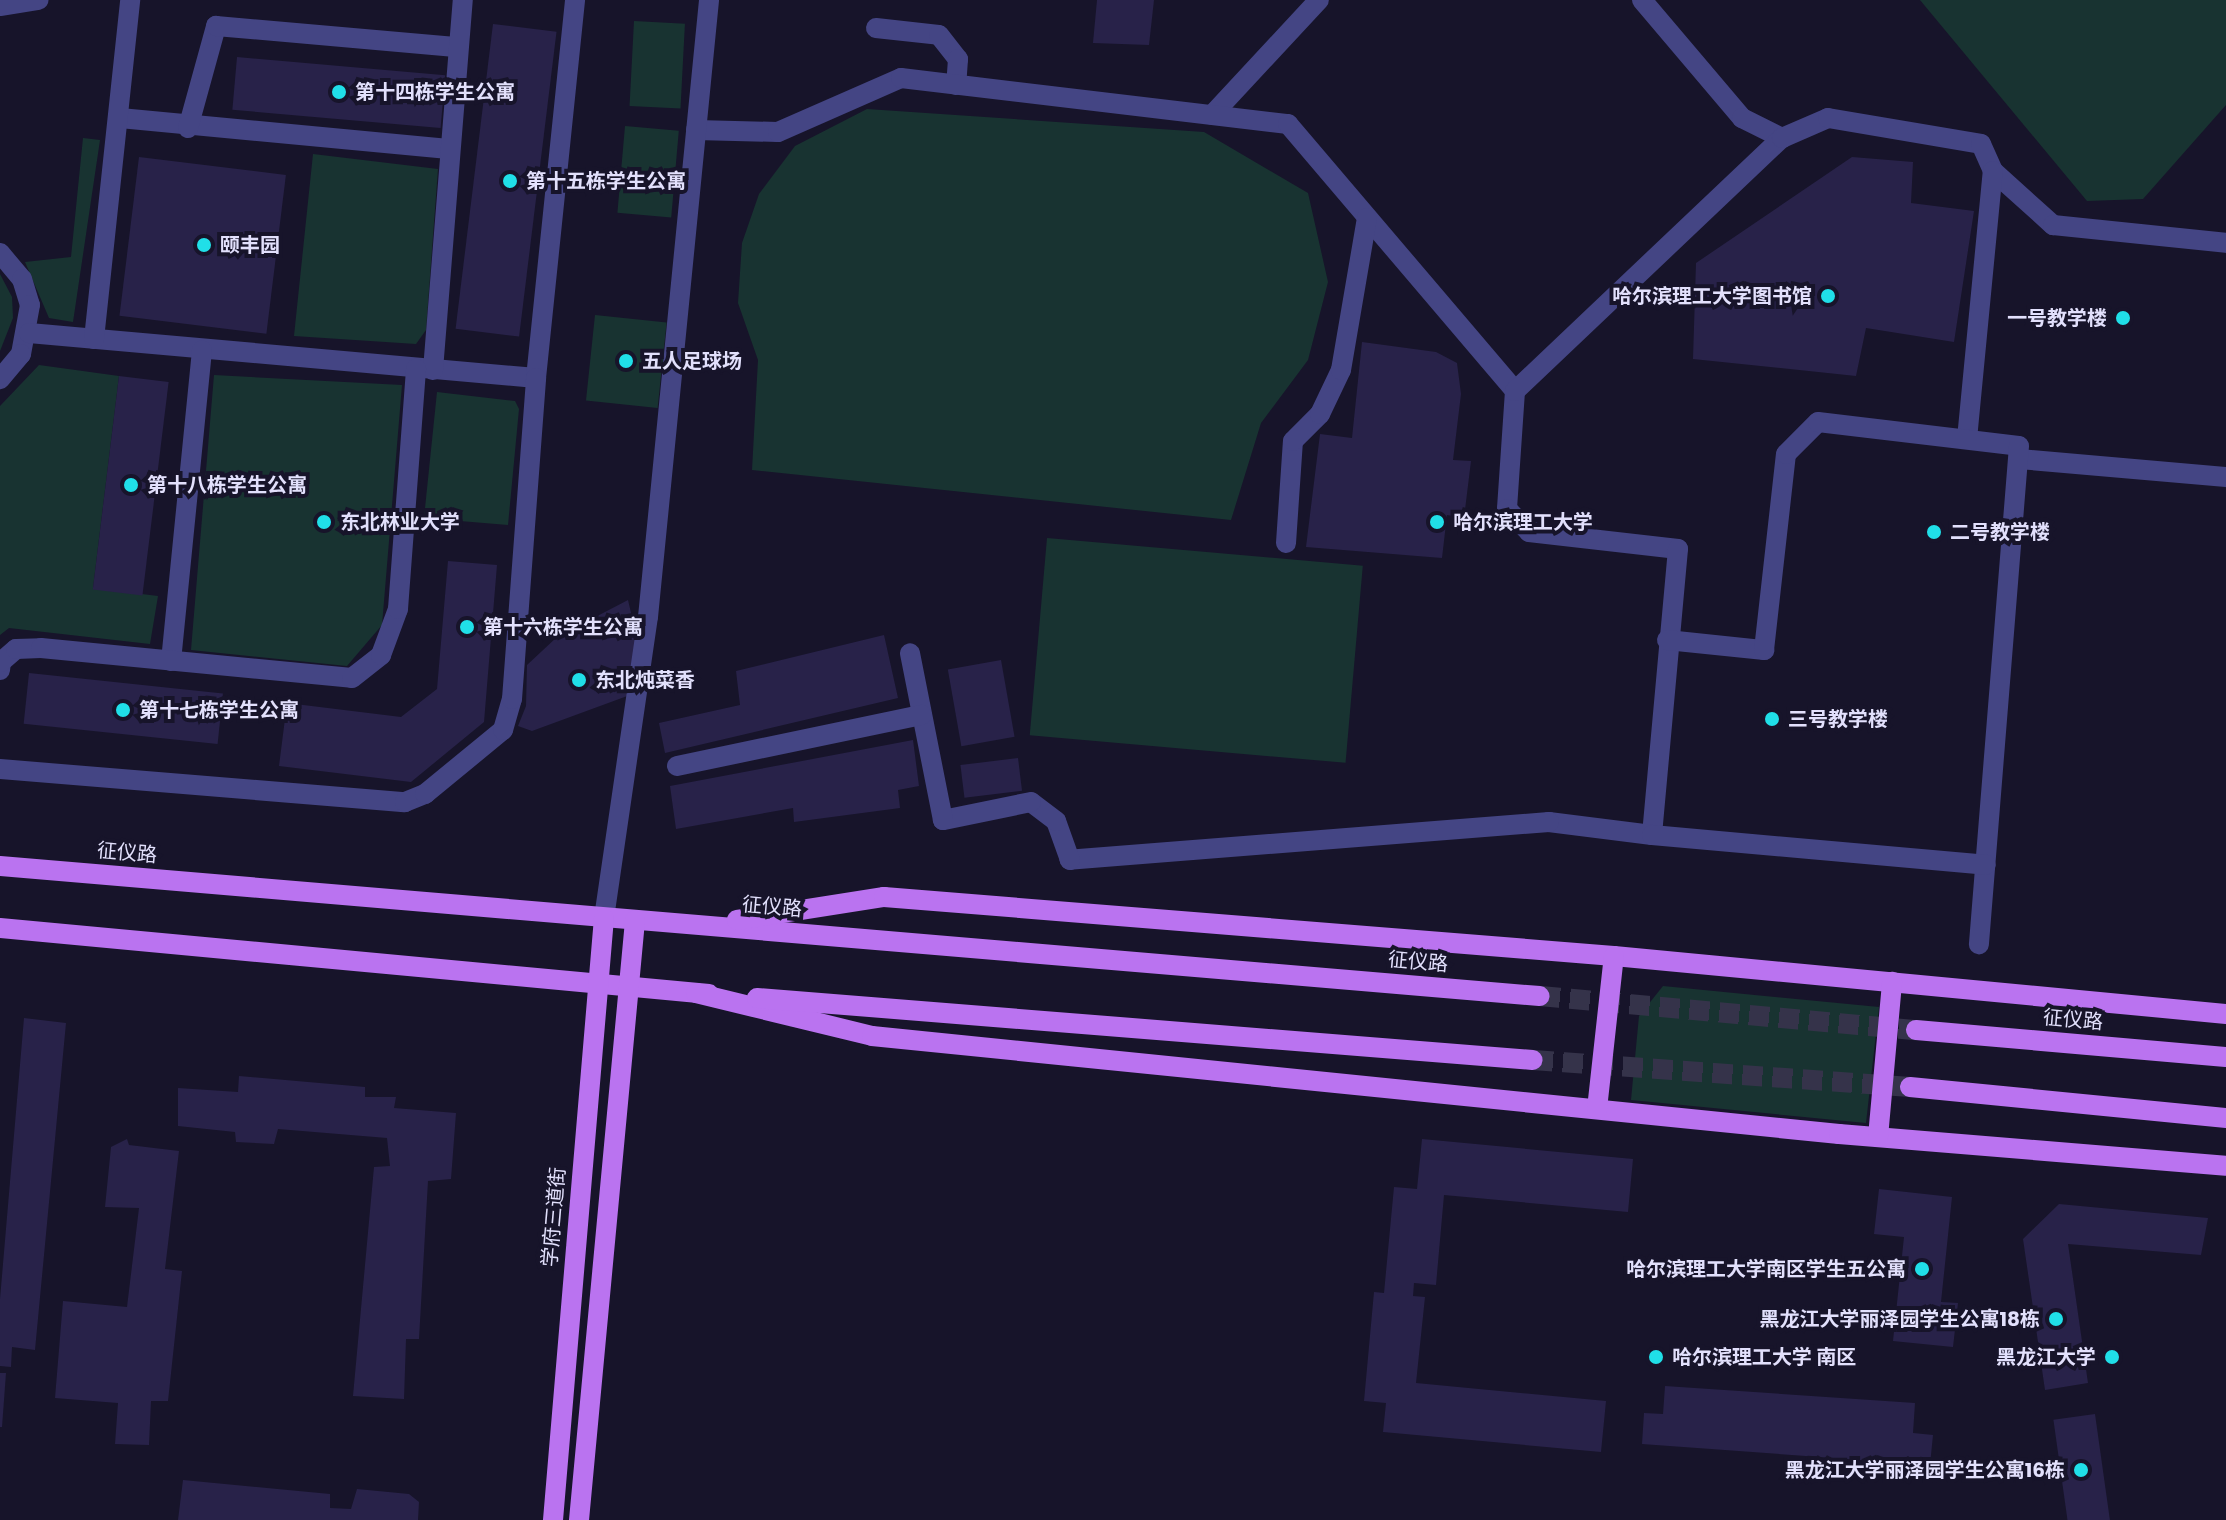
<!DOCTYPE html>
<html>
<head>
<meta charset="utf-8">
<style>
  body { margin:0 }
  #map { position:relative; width:2226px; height:1520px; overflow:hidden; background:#17142a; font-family:Poppins,"Noto Sans SC",sans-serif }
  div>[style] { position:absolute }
  .green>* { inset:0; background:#183331; transform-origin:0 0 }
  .building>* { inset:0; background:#282249; transform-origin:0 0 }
  .major-tunnel>* { height:20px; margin-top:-10px; transform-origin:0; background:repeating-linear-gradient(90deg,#35334a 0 20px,transparent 0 30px) }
  .minor>* { height:20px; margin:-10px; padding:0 10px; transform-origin:10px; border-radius:10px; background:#444584 }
  .major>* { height:20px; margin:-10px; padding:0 10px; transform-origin:10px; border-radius:10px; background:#ba73f0 }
  .dots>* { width:22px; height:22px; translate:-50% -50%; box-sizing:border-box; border:4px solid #17142a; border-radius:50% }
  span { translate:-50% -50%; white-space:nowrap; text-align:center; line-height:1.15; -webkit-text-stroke:8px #17142a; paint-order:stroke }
  .poi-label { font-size:20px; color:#e2e0fc; font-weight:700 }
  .left { translate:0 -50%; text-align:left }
  .right { translate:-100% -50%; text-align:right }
  .street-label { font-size:20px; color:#e2e0fc }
</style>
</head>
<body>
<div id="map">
  <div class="green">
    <i style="clip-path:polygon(1920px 0,2226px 0,2226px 105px,2143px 199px,2087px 201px)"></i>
    <i style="left:634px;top:21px;width:51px;height:85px;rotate:3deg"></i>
    <i style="clip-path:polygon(867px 109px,1204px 132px,1308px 193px,1328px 282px,1308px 360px,1261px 423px,1231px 520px,752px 470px,758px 360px,738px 303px,742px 243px,759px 194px,795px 146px)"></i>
    <i style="left:625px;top:126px;width:54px;height:87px;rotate:5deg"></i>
    <i style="clip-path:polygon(83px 138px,100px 140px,73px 322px,49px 318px,25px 262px,71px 257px)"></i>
    <i style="clip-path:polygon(313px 154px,438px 169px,426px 330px,416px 344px,294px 336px)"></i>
    <i style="clip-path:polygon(0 274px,12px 297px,13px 318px,0 351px)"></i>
    <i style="left:595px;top:315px;width:72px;height:86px;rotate:6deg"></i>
    <i style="clip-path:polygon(39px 365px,119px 376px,93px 588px,158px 596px,150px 644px,9px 628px,0 635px,0 406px)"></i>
    <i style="clip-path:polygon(214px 375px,402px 385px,382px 625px,347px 666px,191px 650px)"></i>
    <i style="clip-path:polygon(437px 392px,515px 401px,519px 409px,508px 525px,424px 518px)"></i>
    <i style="left:1047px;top:538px;width:317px;height:198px;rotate:5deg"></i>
    <i style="clip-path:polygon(1663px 986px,1879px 1007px,1866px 1123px,1631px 1100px,1639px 1016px)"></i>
  </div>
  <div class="building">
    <i style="clip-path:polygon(1097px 0,1154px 0,1149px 45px,1093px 43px)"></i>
    <i style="left:493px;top:24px;width:64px;height:307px;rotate:7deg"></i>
    <i style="left:237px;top:57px;width:209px;height:53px;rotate:5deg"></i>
    <i style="left:139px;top:157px;width:148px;height:160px;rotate:7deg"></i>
    <i style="clip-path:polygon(1852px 157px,1913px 162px,1911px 203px,1974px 211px,1954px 342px,1866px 328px,1856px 376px,1693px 359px,1696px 263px)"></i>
    <i style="clip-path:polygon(1362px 342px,1436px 352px,1457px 363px,1461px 394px,1453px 460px,1471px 461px,1464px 518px,1447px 515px,1442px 558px,1306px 547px,1320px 434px,1352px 438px)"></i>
    <i style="left:119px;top:376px;width:50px;height:215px;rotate:7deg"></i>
    <i style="clip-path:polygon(448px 561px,497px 565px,484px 722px,411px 782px,279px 766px,287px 703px,401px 717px,437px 689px)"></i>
    <i style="clip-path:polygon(628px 600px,636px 634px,630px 695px,532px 731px,518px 726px,526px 706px,527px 665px,557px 637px)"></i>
    <i style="clip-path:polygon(884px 635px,898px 698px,665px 753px,659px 723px,740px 705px,736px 671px)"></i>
    <i style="left:1001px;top:660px;width:78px;height:54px;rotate:80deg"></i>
    <i style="left:29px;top:673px;width:195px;height:51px;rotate:6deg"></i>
    <i style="clip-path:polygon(913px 740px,919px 786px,898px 790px,900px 808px,794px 822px,793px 808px,676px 829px,670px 786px)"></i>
    <i style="left:1018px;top:758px;width:33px;height:58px;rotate:83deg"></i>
    <i style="clip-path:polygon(24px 1018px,66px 1023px,35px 1350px,12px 1347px,11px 1367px,0 1366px,0 1299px)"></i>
    <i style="clip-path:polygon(239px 1076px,365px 1087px,365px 1097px,396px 1097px,394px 1108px,456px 1113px,451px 1179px,428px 1181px,419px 1339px,406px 1339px,404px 1399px,353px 1396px,374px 1167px,390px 1166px,387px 1138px,278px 1129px,274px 1144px,236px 1142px,235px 1132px,178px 1126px,178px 1088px,238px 1092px)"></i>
    <i style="clip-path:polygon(127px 1139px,129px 1145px,179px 1151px,165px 1269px,182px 1271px,168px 1401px,151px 1401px,149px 1445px,115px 1444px,118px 1403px,55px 1398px,63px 1301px,127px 1307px,139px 1208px,105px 1207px,111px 1147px)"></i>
    <i style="clip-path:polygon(1422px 1139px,1633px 1159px,1628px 1212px,1444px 1195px,1436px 1285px,1414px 1283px,1413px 1296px,1425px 1297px,1416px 1383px,1606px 1401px,1601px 1452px,1383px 1432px,1386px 1403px,1364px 1401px,1374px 1292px,1384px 1293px,1394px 1187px,1417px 1189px)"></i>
    <i style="clip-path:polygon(1879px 1189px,1952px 1197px,1941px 1302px,1958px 1303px,1953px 1347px,1893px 1341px,1904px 1237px,1874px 1234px)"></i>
    <i style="clip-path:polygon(2059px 1204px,2208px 1218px,2201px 1255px,2068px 1244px,2088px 1383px,2045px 1390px,2023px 1239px)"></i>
    <i style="clip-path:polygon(0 1373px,6px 1373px,2px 1427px,0 1427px)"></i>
    <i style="clip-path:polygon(1665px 1386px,1915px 1403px,1913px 1433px,1933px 1435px,1930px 1465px,1642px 1444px,1644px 1413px,1663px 1414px)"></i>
    <i style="left:2095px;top:1414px;width:107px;height:42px;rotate:82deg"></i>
    <i style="clip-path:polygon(183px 1480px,330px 1494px,330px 1508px,351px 1509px,357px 1489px,409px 1494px,419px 1502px,418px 1520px,178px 1520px)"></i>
  </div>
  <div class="major-tunnel">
    <i style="left:1540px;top:996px;width:378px;rotate:5.2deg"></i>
    <i style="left:1533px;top:1060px;width:378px;rotate:4.1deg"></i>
  </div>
  <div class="minor">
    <i style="left:1642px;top:0;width:155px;rotate:49.7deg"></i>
    <i style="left:1742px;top:118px;width:45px;rotate:26.6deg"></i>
    <i style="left:0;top:6px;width:39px;rotate:-9deg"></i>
    <i style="left:876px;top:28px;width:63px;rotate:6.3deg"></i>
    <i style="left:939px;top:35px;width:31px;rotate:52deg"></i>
    <i style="left:958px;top:59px;width:26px;rotate:94deg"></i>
    <i style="left:1212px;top:115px;width:157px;rotate:-47.1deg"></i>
    <i style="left:120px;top:118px;width:330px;rotate:5.4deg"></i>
    <i style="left:188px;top:128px;width:106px;rotate:-74.6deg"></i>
    <i style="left:216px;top:26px;width:243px;rotate:5deg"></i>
    <i style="left:696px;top:130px;width:82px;rotate:1.4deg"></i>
    <i style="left:778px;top:132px;width:134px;rotate:-23.7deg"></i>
    <i style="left:901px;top:78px;width:390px;rotate:6.8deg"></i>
    <i style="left:1288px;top:124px;width:350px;rotate:49.6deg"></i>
    <i style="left:1515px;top:391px;width:118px;rotate:93.9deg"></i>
    <i style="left:1507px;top:509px;width:32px;rotate:46deg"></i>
    <i style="left:1529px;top:532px;width:150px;rotate:6.5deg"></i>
    <i style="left:1678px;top:549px;width:287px;rotate:95.2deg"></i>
    <i style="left:1652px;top:835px;width:104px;rotate:-172.8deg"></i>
    <i style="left:1549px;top:822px;width:481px;rotate:175.5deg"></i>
    <i style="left:1070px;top:860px;width:41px;rotate:-109.7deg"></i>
    <i style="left:1056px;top:821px;width:31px;rotate:-143deg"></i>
    <i style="left:1031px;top:802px;width:90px;rotate:168.4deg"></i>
    <i style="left:943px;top:820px;width:170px;rotate:-101.2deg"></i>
    <i style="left:0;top:253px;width:34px;rotate:50deg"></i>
    <i style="left:22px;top:279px;width:27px;rotate:73deg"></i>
    <i style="left:30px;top:305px;width:50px;rotate:100.4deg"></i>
    <i style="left:21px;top:354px;width:33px;rotate:130deg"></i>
    <i style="left:29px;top:333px;width:509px;rotate:5.07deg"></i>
    <i style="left:536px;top:378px;width:380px;rotate:-84.1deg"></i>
    <i style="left:94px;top:339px;width:341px;rotate:-83.9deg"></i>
    <i style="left:433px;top:370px;width:371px;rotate:-85.4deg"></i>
    <i style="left:1515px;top:391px;width:368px;rotate:-43.5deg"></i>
    <i style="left:1782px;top:138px;width:50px;rotate:-23.5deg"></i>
    <i style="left:1828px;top:118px;width:155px;rotate:9.6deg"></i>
    <i style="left:1981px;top:144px;width:30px;rotate:66deg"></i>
    <i style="left:1993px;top:171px;width:81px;rotate:42deg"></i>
    <i style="left:2053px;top:225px;width:174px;rotate:5.9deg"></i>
    <i style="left:1967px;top:439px;width:269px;rotate:-84.5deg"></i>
    <i style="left:2019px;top:459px;width:208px;rotate:5deg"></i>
    <i style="left:1286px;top:543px;width:102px;rotate:-86.1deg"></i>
    <i style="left:1293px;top:441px;width:38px;rotate:-45deg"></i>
    <i style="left:1320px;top:414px;width:49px;rotate:-64.5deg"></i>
    <i style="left:1341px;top:370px;width:154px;rotate:-80.3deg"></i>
    <i style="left:1667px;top:640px;width:98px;rotate:5.9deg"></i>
    <i style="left:1764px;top:650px;width:197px;rotate:-83.6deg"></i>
    <i style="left:1786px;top:454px;width:45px;rotate:-45deg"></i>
    <i style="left:1818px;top:422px;width:202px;rotate:6.8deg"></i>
    <i style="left:2019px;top:446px;width:500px;rotate:94.6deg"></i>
    <i style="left:171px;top:661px;width:312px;rotate:-84.3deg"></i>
    <i style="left:0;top:670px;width:8px;rotate:-83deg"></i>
    <i style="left:1px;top:662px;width:20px;rotate:-41deg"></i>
    <i style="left:16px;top:649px;width:25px;rotate:-2deg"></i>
    <i style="left:41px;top:648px;width:312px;rotate:5.5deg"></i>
    <i style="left:352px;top:678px;width:37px;rotate:-38deg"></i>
    <i style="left:381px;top:655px;width:49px;rotate:-69.7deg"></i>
    <i style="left:398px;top:609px;width:241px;rotate:-85.7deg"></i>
    <i style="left:677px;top:766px;width:250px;rotate:-11.8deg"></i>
    <i style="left:0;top:769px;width:406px;rotate:4.7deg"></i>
    <i style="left:405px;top:802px;width:22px;rotate:-22deg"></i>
    <i style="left:425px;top:794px;width:101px;rotate:-39.4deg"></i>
    <i style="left:503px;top:730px;width:32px;rotate:-74deg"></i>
    <i style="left:512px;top:699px;width:322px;rotate:-85.7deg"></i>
    <i style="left:1652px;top:835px;width:335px;rotate:5.1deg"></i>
    <i style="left:604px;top:918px;width:304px;rotate:-81.7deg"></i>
    <i style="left:648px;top:617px;width:620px;rotate:-84.35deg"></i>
  </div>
  <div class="major">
    <i style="left:0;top:866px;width:1545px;rotate:4.83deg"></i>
    <i style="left:737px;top:920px;width:149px;rotate:-8.9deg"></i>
    <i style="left:884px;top:897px;width:732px;rotate:4.62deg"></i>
    <i style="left:1614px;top:956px;width:615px;rotate:5.41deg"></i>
    <i style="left:0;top:928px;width:712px;rotate:5.32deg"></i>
    <i style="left:696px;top:993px;width:181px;rotate:13.7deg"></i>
    <i style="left:872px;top:1036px;width:972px;rotate:5.79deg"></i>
    <i style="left:1839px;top:1134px;width:388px;rotate:4.7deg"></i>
    <i style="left:757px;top:998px;width:778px;rotate:4.57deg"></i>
    <i style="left:1916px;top:1030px;width:311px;rotate:5deg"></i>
    <i style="left:1910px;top:1087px;width:318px;rotate:5.6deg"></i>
    <i style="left:1597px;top:1109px;width:154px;rotate:-83.7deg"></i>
    <i style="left:1878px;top:1137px;width:156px;rotate:-84.8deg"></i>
    <i style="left:553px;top:1520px;width:604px;rotate:-85.16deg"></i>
    <i style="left:579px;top:1520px;width:602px;rotate:-84.66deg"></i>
  </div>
  <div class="dots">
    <i style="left:339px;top:92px;background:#20dfe8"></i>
    <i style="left:510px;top:181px;background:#20dfe8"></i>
    <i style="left:204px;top:245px;background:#20dfe8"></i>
    <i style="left:1828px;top:296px;background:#20dfe8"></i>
    <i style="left:2123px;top:318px;background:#20dfe8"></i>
    <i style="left:626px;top:361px;background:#20dfe8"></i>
    <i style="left:131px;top:485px;background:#20dfe8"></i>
    <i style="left:324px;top:522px;background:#20dfe8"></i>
    <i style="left:1437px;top:522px;background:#20dfe8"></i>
    <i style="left:1934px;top:532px;background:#20dfe8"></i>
    <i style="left:467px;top:627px;background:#20dfe8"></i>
    <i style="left:579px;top:680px;background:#20dfe8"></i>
    <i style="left:123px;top:710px;background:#20dfe8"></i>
    <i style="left:1772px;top:719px;background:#20dfe8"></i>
    <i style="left:1922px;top:1269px;background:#20dfe8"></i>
    <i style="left:2056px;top:1319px;background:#20dfe8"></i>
    <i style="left:1656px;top:1357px;background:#20dfe8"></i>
    <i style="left:2112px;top:1357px;background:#20dfe8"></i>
    <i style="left:2081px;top:1470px;background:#20dfe8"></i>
  </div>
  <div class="poi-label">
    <span class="left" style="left:355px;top:92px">第十四栋学生公寓</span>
    <span class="left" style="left:526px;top:181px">第十五栋学生公寓</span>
    <span class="left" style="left:220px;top:245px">颐丰园</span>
    <span class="right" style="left:1812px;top:296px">哈尔滨理工大学图书馆</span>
    <span class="right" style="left:2107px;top:318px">一号教学楼</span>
    <span class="left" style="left:642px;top:361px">五人足球场</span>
    <span class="left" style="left:147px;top:485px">第十八栋学生公寓</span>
    <span class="left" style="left:340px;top:522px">东北林业大学</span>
    <span class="left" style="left:1453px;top:522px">哈尔滨理工大学</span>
    <span class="left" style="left:1950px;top:532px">二号教学楼</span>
    <span class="left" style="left:483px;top:627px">第十六栋学生公寓</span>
    <span class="left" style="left:595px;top:680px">东北炖菜香</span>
    <span class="left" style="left:139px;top:710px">第十七栋学生公寓</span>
    <span class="left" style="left:1788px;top:719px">三号教学楼</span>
    <span class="right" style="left:1906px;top:1269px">哈尔滨理工大学南区学生五公寓</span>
    <span class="right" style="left:2040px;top:1319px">黑龙江大学丽泽园学生公寓18栋</span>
    <span class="left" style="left:1672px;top:1357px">哈尔滨理工大学 南区</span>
    <span class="right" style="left:2096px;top:1357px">黑龙江大学</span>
    <span class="right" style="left:2065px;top:1470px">黑龙江大学丽泽园学生公寓16栋</span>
  </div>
  <div class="street-label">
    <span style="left:127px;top:853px;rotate:5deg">征仪路</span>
    <span style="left:772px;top:907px;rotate:5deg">征仪路</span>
    <span style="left:1418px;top:962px;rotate:5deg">征仪路</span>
    <span style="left:2073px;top:1020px;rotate:5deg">征仪路</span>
    <span style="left:554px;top:1217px;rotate:-85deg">学府三道街</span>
  </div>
</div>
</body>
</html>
